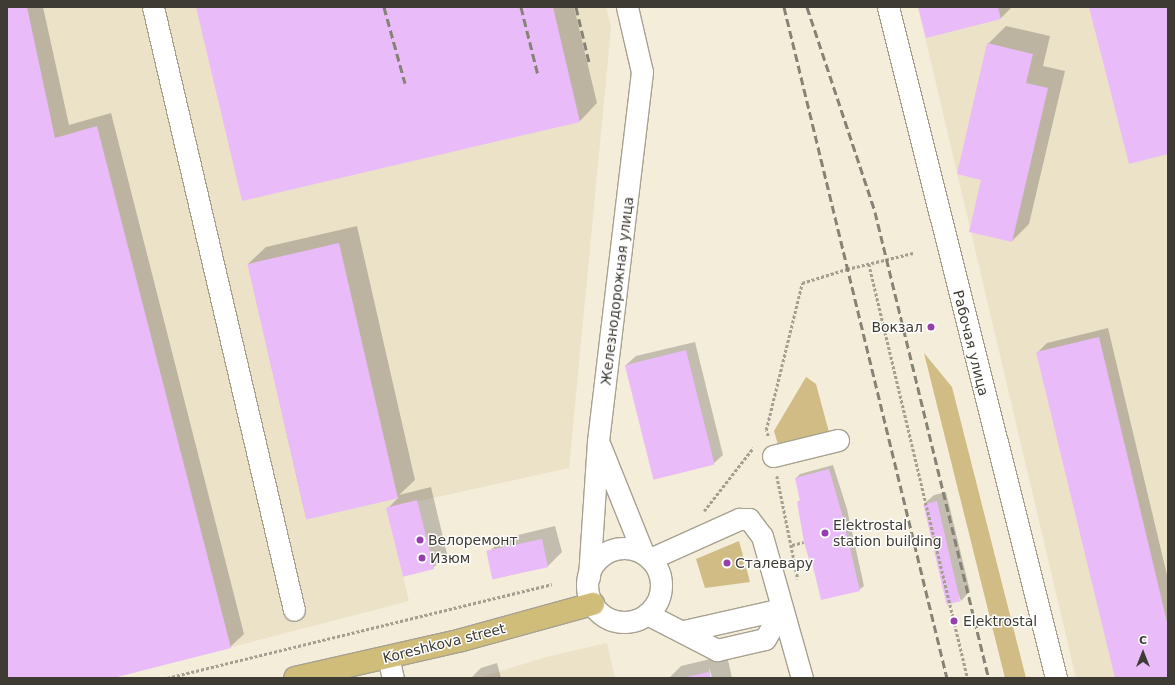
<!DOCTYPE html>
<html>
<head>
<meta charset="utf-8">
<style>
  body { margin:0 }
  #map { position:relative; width:1175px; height:685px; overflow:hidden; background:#f3edda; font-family:"DejaVu Sans",sans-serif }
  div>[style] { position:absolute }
  .built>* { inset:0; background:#ebe2c8 }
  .green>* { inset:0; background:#d0bc84 }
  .shadow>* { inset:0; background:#0003 }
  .building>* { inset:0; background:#eabbf9; transform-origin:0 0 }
  .path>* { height:2.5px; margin-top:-1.25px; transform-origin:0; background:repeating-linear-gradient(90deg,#a49f91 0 3px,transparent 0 5px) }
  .roads { filter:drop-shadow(1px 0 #a7a190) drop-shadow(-1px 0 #a7a190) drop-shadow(0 1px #a7a190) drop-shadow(0 -1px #a7a190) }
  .minor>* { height:21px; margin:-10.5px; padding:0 10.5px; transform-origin:10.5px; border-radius:10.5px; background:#fff }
  .minor>.ring { margin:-10.5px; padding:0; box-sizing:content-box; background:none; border:21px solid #fff; border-radius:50% }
  .major>* { height:22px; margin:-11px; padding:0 11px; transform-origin:11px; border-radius:11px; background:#d1bd7a }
  .rail>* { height:3px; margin-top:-1.5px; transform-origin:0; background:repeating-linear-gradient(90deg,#868376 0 8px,transparent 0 12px) }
  .dots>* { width:11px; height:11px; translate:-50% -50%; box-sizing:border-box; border:2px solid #fff; border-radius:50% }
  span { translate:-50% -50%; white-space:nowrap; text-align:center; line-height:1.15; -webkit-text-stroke:3px #fff; paint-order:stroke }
  .street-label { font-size:14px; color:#3d3b33 }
  .poi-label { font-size:14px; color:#3d3b33 }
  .right { translate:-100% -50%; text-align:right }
  .left { translate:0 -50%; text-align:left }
  .frame { position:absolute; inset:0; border:8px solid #3d3b33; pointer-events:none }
  .north { position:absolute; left:1123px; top:633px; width:40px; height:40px; -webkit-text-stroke:3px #fff; paint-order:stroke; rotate:0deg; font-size:11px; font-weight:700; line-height:16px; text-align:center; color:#3d3b33 }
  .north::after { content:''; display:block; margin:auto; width:14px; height:18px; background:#3d3b33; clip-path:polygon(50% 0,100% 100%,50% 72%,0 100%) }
</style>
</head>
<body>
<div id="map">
  <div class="built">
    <i style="clip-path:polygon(7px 7px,606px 7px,611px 28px,569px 468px,387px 508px,409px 601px,113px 678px)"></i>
    <i style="clip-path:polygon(918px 7px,1168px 7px,1168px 678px,1076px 678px)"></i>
    <i style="clip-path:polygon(607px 643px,615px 678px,478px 678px,550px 656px)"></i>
  </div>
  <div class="green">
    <i style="clip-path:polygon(924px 353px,952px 387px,1026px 678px,1005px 678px)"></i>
    <i style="clip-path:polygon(806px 377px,816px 384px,830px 436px,779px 448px,774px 431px)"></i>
    <i style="clip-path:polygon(739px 541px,750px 582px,705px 588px,696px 559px)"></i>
  </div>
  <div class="shadow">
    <i style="clip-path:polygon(7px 7px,43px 7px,69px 125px,111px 113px,244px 634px,230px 647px,109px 678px,7px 678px)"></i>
    <i style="clip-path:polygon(197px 7px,574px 7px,597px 103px,580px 121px)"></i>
    <i style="clip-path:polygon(919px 7px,1012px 7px,1001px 18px)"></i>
    <i style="clip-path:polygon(1006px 26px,1050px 36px,1043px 66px,1065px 71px,1029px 224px,1012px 241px,988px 44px)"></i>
    <i style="clip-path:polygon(357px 226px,415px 480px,399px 495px,431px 487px,447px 554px,433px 568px,388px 508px,399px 497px,306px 518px,248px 264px,266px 247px)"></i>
    <i style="clip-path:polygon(1108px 328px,1168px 579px,1168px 678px,1116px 678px,1038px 352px,1047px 343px)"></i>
    <i style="clip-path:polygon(695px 342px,723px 455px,713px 464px,626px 365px,636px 356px)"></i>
    <i style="clip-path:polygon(833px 465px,847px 509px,864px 586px,859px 590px,798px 502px,801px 499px,796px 478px,800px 474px)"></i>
    <i style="clip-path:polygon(946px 492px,970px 591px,961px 601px,924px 504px,934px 495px)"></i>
    <i style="clip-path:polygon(555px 526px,562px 552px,548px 566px,494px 579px,488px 553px,502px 539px)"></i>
    <i style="clip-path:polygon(727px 655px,732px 678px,712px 678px,709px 667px,710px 678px,669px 678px,681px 666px)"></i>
    <i style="clip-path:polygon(497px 663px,501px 678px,471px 678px,481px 668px)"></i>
  </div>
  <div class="building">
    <i style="clip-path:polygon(7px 7px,27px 7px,55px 138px,97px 126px,231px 648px,113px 678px,7px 678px)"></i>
    <i style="clip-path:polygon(196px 7px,553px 7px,580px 122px,242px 201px)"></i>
    <i style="clip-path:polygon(918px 7px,998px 7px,1001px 19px,926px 38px)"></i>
    <i style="clip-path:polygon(1089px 7px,1168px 7px,1168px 154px,1129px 164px)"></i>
    <i style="clip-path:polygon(987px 43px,1033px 54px,1026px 83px,1048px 88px,1012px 242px,969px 232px,981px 180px,957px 174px)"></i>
    <i style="left:339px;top:243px;width:262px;height:94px;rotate:77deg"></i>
    <i style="clip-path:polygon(1099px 337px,1168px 626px,1168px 678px,1115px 678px,1036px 352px)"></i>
    <i style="left:686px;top:350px;width:118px;height:63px;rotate:76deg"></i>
    <i style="clip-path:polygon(829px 469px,842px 514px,860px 591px,821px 600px,811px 558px,809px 559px,804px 542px,797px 502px,800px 501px,795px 478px)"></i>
    <i style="left:417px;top:500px;width:71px;height:32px;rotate:76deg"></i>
    <i style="left:937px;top:501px;width:103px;height:14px;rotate:77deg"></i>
    <i style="left:542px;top:539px;width:29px;height:57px;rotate:78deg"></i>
    <i style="clip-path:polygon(709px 672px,711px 678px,686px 678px,686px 677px)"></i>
  </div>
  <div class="path">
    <i style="left:869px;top:264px;width:426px;rotate:76.6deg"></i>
    <i style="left:768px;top:436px;width:6px;rotate:-108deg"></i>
    <i style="left:766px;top:430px;width:151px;rotate:-76.2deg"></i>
    <i style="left:802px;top:283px;width:47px;rotate:-17.3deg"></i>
    <i style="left:847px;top:269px;width:68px;rotate:-13.6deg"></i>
    <i style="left:777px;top:476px;width:105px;rotate:78.5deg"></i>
    <i style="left:704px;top:511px;width:80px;rotate:-52.1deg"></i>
    <i style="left:792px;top:545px;width:12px;rotate:-14deg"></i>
    <i style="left:167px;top:678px;width:396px;rotate:-13.7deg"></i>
  </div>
  <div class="roads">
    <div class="minor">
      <i style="left:153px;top:7px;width:619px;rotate:76.84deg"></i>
      <i style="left:888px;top:7px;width:692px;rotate:75.94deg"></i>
      <i style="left:600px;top:446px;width:115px;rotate:68.1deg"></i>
      <i style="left:773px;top:456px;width:67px;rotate:-13.8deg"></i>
      <i class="ring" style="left:587px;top:548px;width:53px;height:53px"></i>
      <i style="left:650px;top:559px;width:98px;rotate:-24.2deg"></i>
      <i style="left:739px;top:519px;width:10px"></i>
      <i style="left:749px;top:519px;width:21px;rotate:53deg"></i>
      <i style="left:762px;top:536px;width:148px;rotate:74.3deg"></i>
      <i style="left:589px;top:577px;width:136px;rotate:-86.2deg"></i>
      <i style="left:598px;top:441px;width:372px;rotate:-83.2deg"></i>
      <i style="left:642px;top:72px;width:67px;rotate:-103deg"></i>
      <i style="left:647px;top:614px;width:79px;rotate:27.2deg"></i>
      <i style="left:717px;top:650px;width:49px;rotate:-12.9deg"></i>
      <i style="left:765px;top:639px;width:34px;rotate:-60deg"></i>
      <i style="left:684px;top:631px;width:100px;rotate:-12.7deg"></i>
      <i style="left:388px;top:657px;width:22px;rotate:77deg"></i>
    </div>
    <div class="major">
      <i style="left:295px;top:678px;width:171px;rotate:-12.8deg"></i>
      <i style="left:462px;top:640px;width:136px;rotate:-15.4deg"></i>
    </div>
  </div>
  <div class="rail">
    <i style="left:384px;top:7px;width:79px;rotate:74.6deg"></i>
    <i style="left:521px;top:7px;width:70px;rotate:76deg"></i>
    <i style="left:576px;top:7px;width:57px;rotate:76.7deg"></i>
    <i style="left:784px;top:7px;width:691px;rotate:76.35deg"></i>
    <i style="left:807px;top:7px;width:216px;rotate:71.6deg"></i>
    <i style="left:875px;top:212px;width:480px;rotate:76.3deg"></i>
  </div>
  <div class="dots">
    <i style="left:931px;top:327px;background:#943fad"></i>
    <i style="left:825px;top:533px;background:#943fad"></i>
    <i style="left:420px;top:540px;background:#943fad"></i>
    <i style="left:422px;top:558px;background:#943fad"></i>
    <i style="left:727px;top:563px;background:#943fad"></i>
    <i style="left:954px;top:621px;background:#943fad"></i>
  </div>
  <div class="street-label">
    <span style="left:617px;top:291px;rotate:-83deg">Железнодорожная улица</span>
    <span style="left:971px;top:343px;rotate:76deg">Рабочая улица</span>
    <span style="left:444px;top:643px;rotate:-14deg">Koreshkova street</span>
  </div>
  <div class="poi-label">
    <span class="right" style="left:923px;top:327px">Вокзал</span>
    <span class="left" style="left:833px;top:533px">Elektrostal<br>station building</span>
    <span class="left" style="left:428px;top:540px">Велоремонт</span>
    <span class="left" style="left:430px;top:558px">Изюм</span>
    <span class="left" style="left:735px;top:563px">Сталевару</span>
    <span class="left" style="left:963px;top:621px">Elektrostal</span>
  </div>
  <div class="frame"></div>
  <div class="north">С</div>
</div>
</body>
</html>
